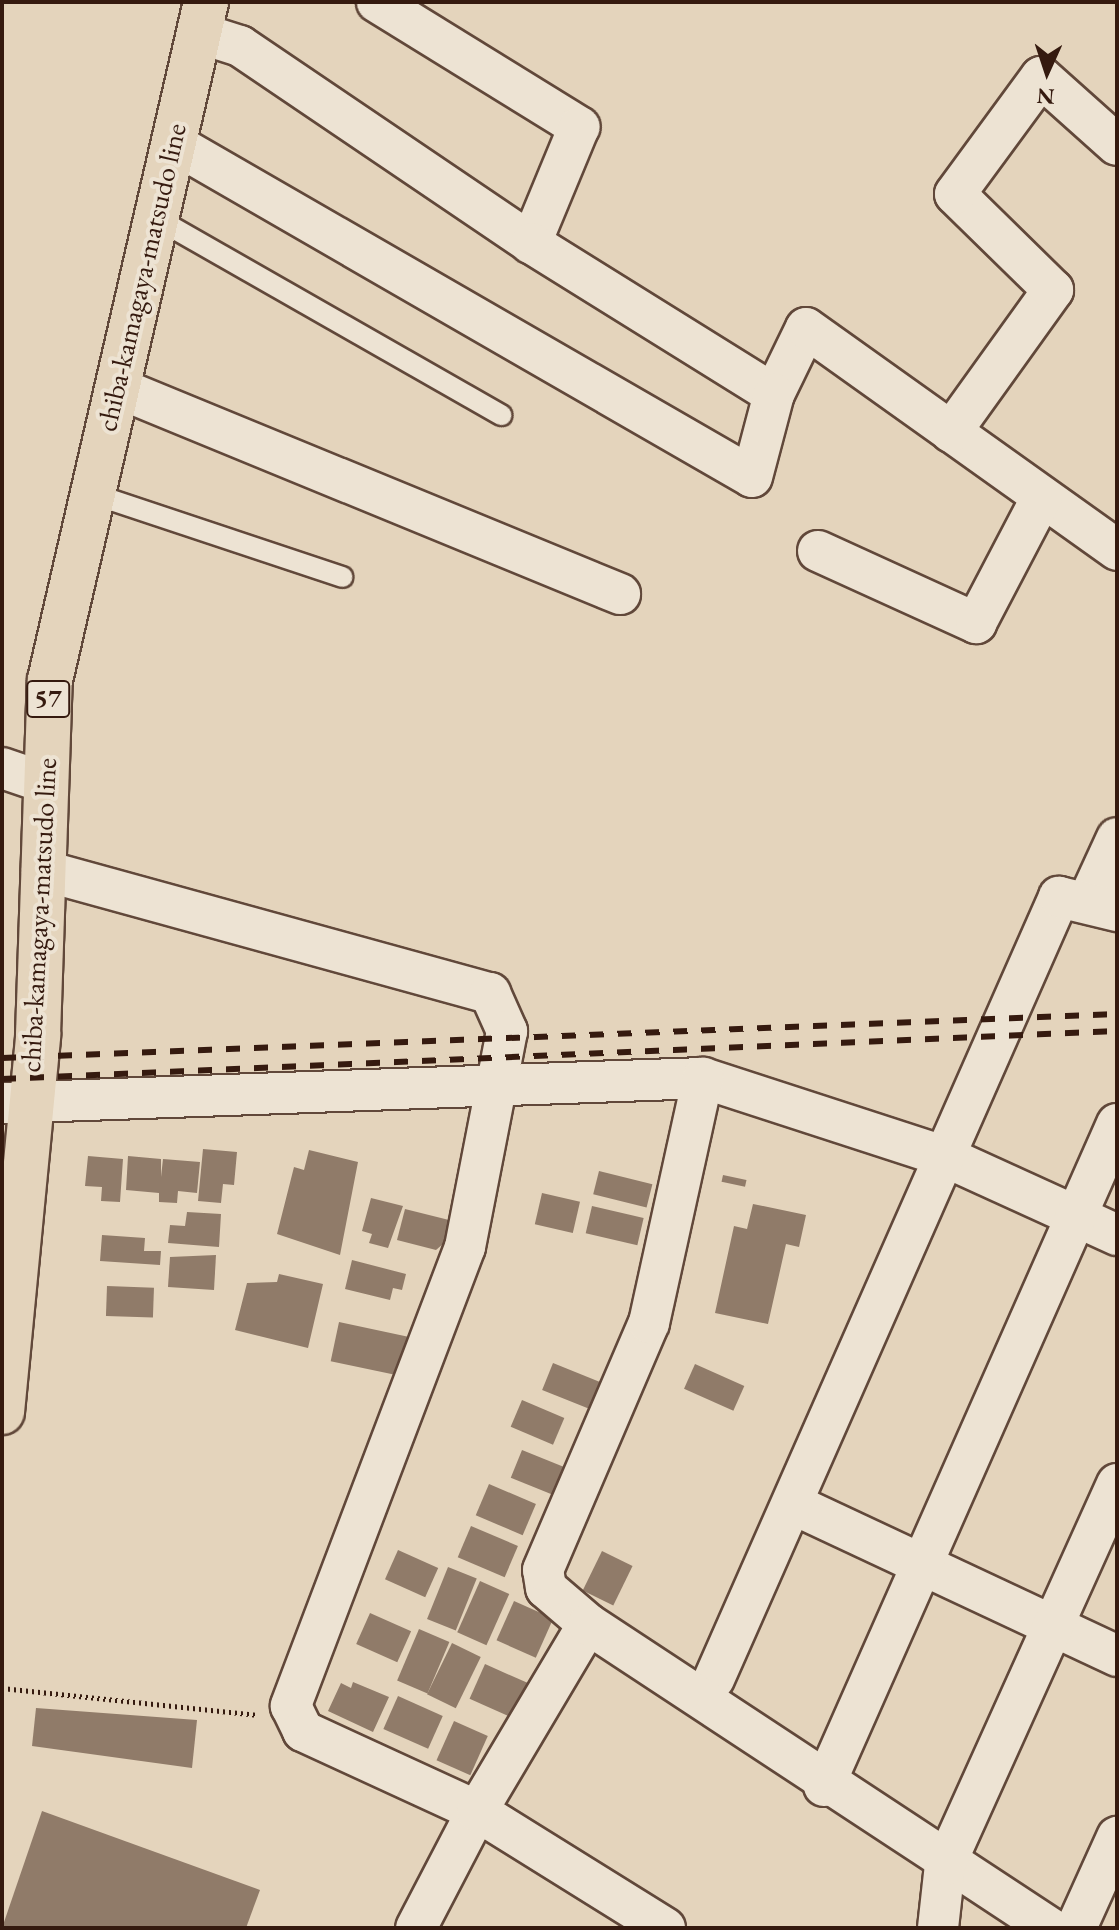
<!DOCTYPE html>
<html>
<head>
<meta charset="utf-8">
<style>
  body { margin:0 }
  #map { position:relative; width:1119px; height:1930px; overflow:hidden; background:#e4d4bc; font-family:"EB Garamond",serif }
  div>[style] { position:absolute }
  .building>* { inset:0; background:#907b69; transform-origin:0 0 }
  .path>* { height:5px; margin-top:-2.5px; transform-origin:0; background:repeating-linear-gradient(90deg,#351a0f 0 2px,transparent 0 6px) }
  .roads { filter:drop-shadow(2px 0 #61483a) drop-shadow(-2px 0 #61483a) drop-shadow(0 2px #61483a) drop-shadow(0 -2px #61483a) }
  .lane>* { height:20px; margin:-10px; padding:0 10px; transform-origin:10px; border-radius:10px; background:#ede3d3 }
  .street>* { height:40px; margin:-20px; padding:0 20px; transform-origin:20px; border-radius:20px; background:#ede3d3 }
  .primary>* { height:44px; margin:-22px; padding:0 22px; transform-origin:22px; border-radius:22px; background:#e4d4bc }
  .rail>* { height:6px; margin-top:-3px; transform-origin:0; background:repeating-linear-gradient(90deg,#351a0f 0 14px,transparent 0 28px) }
  span { translate:-50% -50%; white-space:nowrap; text-align:center; line-height:1.15; -webkit-text-stroke:8px #ede3d3; paint-order:stroke }
  .shield-label span { padding:2px 6px; background:#ede3d3; border:2px solid; border-radius:6px; -webkit-text-stroke-width:0 }
  .shield-label { font-size:26px; color:#351a0f; font-weight:700 }
  .street-label { font-size:28px; color:#351a0f }
  .frame { position:absolute; inset:0; border:4px solid #351a0f; pointer-events:none }
  .north { position:absolute; left:1007px; top:32px; width:80px; height:80px; -webkit-text-stroke:6px #ede3d3; paint-order:stroke; rotate:183deg; font-size:22px; font-weight:700; line-height:32px; text-align:center; color:#351a0f }
  .north::after { content:''; display:block; margin:auto; width:28px; height:36px; background:#351a0f; clip-path:polygon(50% 0,100% 100%,50% 72%,0 100%) }
</style>
</head>
<body>
<div id="map">
  <div class="building">
    <i style="clip-path:polygon(203px 1149px,237px 1152px,234px 1185px,223px 1184px,221px 1203px,198px 1201px)"></i>
    <i style="clip-path:polygon(309px 1150px,358px 1162px,340px 1255px,277px 1234px,294px 1167px,304px 1170px)"></i>
    <i style="clip-path:polygon(88px 1156px,123px 1159px,120px 1202px,101px 1201px,102px 1187px,85px 1186px)"></i>
    <i style="clip-path:polygon(128px 1156px,161px 1159px,161px 1177px,163px 1159px,200px 1162px,197px 1193px,178px 1191px,177px 1203px,159px 1202px,159px 1193px,126px 1190px)"></i>
    <i style="left:599px;top:1171px;width:55px;height:24px;rotate:14deg"></i>
    <i style="left:723px;top:1175px;width:24px;height:7px;rotate:12deg"></i>
    <i style="left:542px;top:1193px;width:39px;height:32px;rotate:13deg"></i>
    <i style="clip-path:polygon(371px 1198px,403px 1206px,388px 1248px,369px 1243px,372px 1234px,362px 1231px)"></i>
    <i style="clip-path:polygon(753px 1204px,806px 1215px,799px 1247px,786px 1244px,768px 1324px,715px 1313px,734px 1226px,747px 1229px)"></i>
    <i style="left:592px;top:1206px;width:53px;height:28px;rotate:13deg"></i>
    <i style="clip-path:polygon(405px 1209px,449px 1220px,443px 1244px,436px 1250px,397px 1240px)"></i>
    <i style="clip-path:polygon(187px 1212px,221px 1214px,219px 1247px,168px 1243px,170px 1225px,185px 1226px)"></i>
    <i style="clip-path:polygon(102px 1235px,145px 1238px,144px 1251px,161px 1251px,160px 1265px,100px 1261px)"></i>
    <i style="clip-path:polygon(216px 1255px,214px 1290px,168px 1287px,170px 1257px)"></i>
    <i style="clip-path:polygon(352px 1260px,406px 1274px,402px 1290px,393px 1288px,390px 1300px,345px 1289px)"></i>
    <i style="clip-path:polygon(279px 1274px,323px 1284px,308px 1348px,235px 1330px,247px 1283px,277px 1282px)"></i>
    <i style="left:107px;top:1286px;width:47px;height:30px;rotate:2deg"></i>
    <i style="left:339px;top:1322px;width:73px;height:40px;rotate:12deg"></i>
    <i style="left:553px;top:1363px;width:52px;height:29px;rotate:22deg"></i>
    <i style="left:695px;top:1364px;width:54px;height:27px;rotate:24deg"></i>
    <i style="left:522px;top:1400px;width:46px;height:29px;rotate:23deg"></i>
    <i style="left:522px;top:1450px;width:48px;height:30px;rotate:22deg"></i>
    <i style="left:489px;top:1484px;width:51px;height:34px;rotate:23deg"></i>
    <i style="left:471px;top:1526px;width:51px;height:34px;rotate:23deg"></i>
    <i style="left:398px;top:1550px;width:44px;height:32px;rotate:24deg"></i>
    <i style="left:602px;top:1551px;width:34px;height:44px;rotate:26deg"></i>
    <i style="left:448px;top:1567px;width:31px;height:56px;rotate:22deg"></i>
    <i style="left:480px;top:1581px;width:32px;height:56px;rotate:24deg"></i>
    <i style="left:514px;top:1601px;width:43px;height:43px;rotate:24deg"></i>
    <i style="left:370px;top:1613px;width:45px;height:34px;rotate:24deg"></i>
    <i style="left:419px;top:1629px;width:33px;height:56px;rotate:23deg"></i>
    <i style="left:452px;top:1643px;width:32px;height:57px;rotate:26deg"></i>
    <i style="left:485px;top:1664px;width:47px;height:38px;rotate:24deg"></i>
    <i style="clip-path:polygon(353px 1682px,389px 1697px,373px 1732px,328px 1711px,341px 1683px,351px 1688px)"></i>
    <i style="left:398px;top:1696px;width:49px;height:36px;rotate:24deg"></i>
    <i style="clip-path:polygon(36px 1708px,197px 1720px,192px 1768px,32px 1746px)"></i>
    <i style="left:454px;top:1721px;width:37px;height:43px;rotate:24deg"></i>
    <i style="clip-path:polygon(42px 1811px,260px 1890px,246px 1928px,2px 1928px)"></i>
  </div>
  <div class="path">
    <i style="left:2px;top:1688px;width:256px;rotate:6deg"></i>
  </div>
  <div class="roads">
    <div class="lane">
      <i style="left:154px;top:217px;width:400px;rotate:29.7deg"></i>
      <i style="left:90px;top:493px;width:266px;rotate:18.4deg"></i>
    </div>
    <div class="street">
      <i style="left:377px;top:2px;width:238px;rotate:31.7deg"></i>
      <i style="left:579px;top:127px;width:126px;rotate:112.5deg"></i>
      <i style="left:199px;top:33px;width:43px;rotate:17.6deg"></i>
      <i style="left:240px;top:46px;width:351px;rotate:34.1deg"></i>
      <i style="left:531px;top:243px;width:286px;rotate:31.9deg"></i>
      <i style="left:774px;top:394px;width:73px;rotate:-64.1deg"></i>
      <i style="left:806px;top:328px;width:382px;rotate:35.5deg"></i>
      <i style="left:173px;top:143px;width:668px;rotate:29.98deg"></i>
      <i style="left:752px;top:477px;width:86px;rotate:-75.2deg"></i>
      <i style="left:116px;top:387px;width:545px;rotate:22.33deg"></i>
      <i style="left:951px;top:432px;width:175px;rotate:-54.3deg"></i>
      <i style="left:1053px;top:290px;width:137px;rotate:-135.6deg"></i>
      <i style="left:955px;top:194px;width:145px;rotate:-53.7deg"></i>
      <i style="left:1041px;top:77px;width:102px;rotate:41.8deg"></i>
      <i style="left:818px;top:551px;width:174px;rotate:24.5deg"></i>
      <i style="left:976px;top:623px;width:142px;rotate:-62.4deg"></i>
      <i style="left:2px;top:768px;width:43px;rotate:18.9deg"></i>
      <i style="left:42px;top:870px;width:465px;rotate:15.4deg"></i>
      <i style="left:490px;top:993px;width:42px;rotate:65.9deg"></i>
      <i style="left:507px;top:1031px;width:220px;rotate:101deg"></i>
      <i style="left:465px;top:1247px;width:491px;rotate:110.8deg"></i>
      <i style="left:291px;top:1706px;width:28px;rotate:64deg"></i>
      <i style="left:303px;top:1731px;width:192px;rotate:24.7deg"></i>
      <i style="left:477px;top:1811px;width:132px;rotate:117.5deg"></i>
      <i style="left:1088px;top:901px;width:69px;rotate:-65.3deg"></i>
      <i style="left:2px;top:1103px;width:701px;rotate:-2.04deg"></i>
      <i style="left:703px;top:1078px;width:256px;rotate:18deg"></i>
      <i style="left:946px;top:1157px;width:188px;rotate:24.5deg"></i>
      <i style="left:793px;top:1504px;width:358px;rotate:25.1deg"></i>
      <i style="left:588px;top:1624px;width:55px;rotate:-139.4deg"></i>
      <i style="left:546px;top:1588px;width:18px;rotate:-99deg"></i>
      <i style="left:543px;top:1570px;width:269px;rotate:-66.8deg"></i>
      <i style="left:649px;top:1323px;width:251px;rotate:-77.6deg"></i>
      <i style="left:714px;top:1679px;width:855px;rotate:-66.19deg"></i>
      <i style="left:1059px;top:897px;width:60px;rotate:13.6deg"></i>
      <i style="left:824px;top:1786px;width:724px;rotate:-66.13deg"></i>
      <i style="left:665px;top:1928px;width:221px;rotate:-148.1deg"></i>
      <i style="left:477px;top:1811px;width:217px;rotate:-59.3deg"></i>
      <i style="left:588px;top:1624px;width:553px;rotate:33.35deg"></i>
      <i style="left:938px;top:1928px;width:63px;rotate:-83.7deg"></i>
      <i style="left:945px;top:1865px;width:418px;rotate:-65.7deg"></i>
      <i style="left:1076px;top:1928px;width:100px;rotate:-65.7deg"></i>
    </div>
    <div class="primary">
      <i style="left:2px;top:1412px;width:379px;rotate:-84.5deg"></i>
      <i style="left:38px;top:1035px;width:355px;rotate:-88.1deg"></i>
      <i style="left:50px;top:680px;width:696px;rotate:-77.04deg"></i>
    </div>
  </div>
  <div class="rail">
    <i style="left:2px;top:1058px;width:1116px;rotate:-2.26deg"></i>
    <i style="left:2px;top:1079px;width:1116px;rotate:-2.47deg"></i>
  </div>
  <div class="shield-label">
    <span style="left:48px;top:699px">57</span>
  </div>
  <div class="street-label">
    <span style="left:141px;top:277px;rotate:-77deg">chiba-kamagaya-matsudo line</span>
    <span style="left:38px;top:915px;rotate:-87deg">chiba-kamagaya-matsudo line</span>
  </div>
  <div class="frame"></div>
  <div class="north">N</div>
</div>
</body>
</html>
